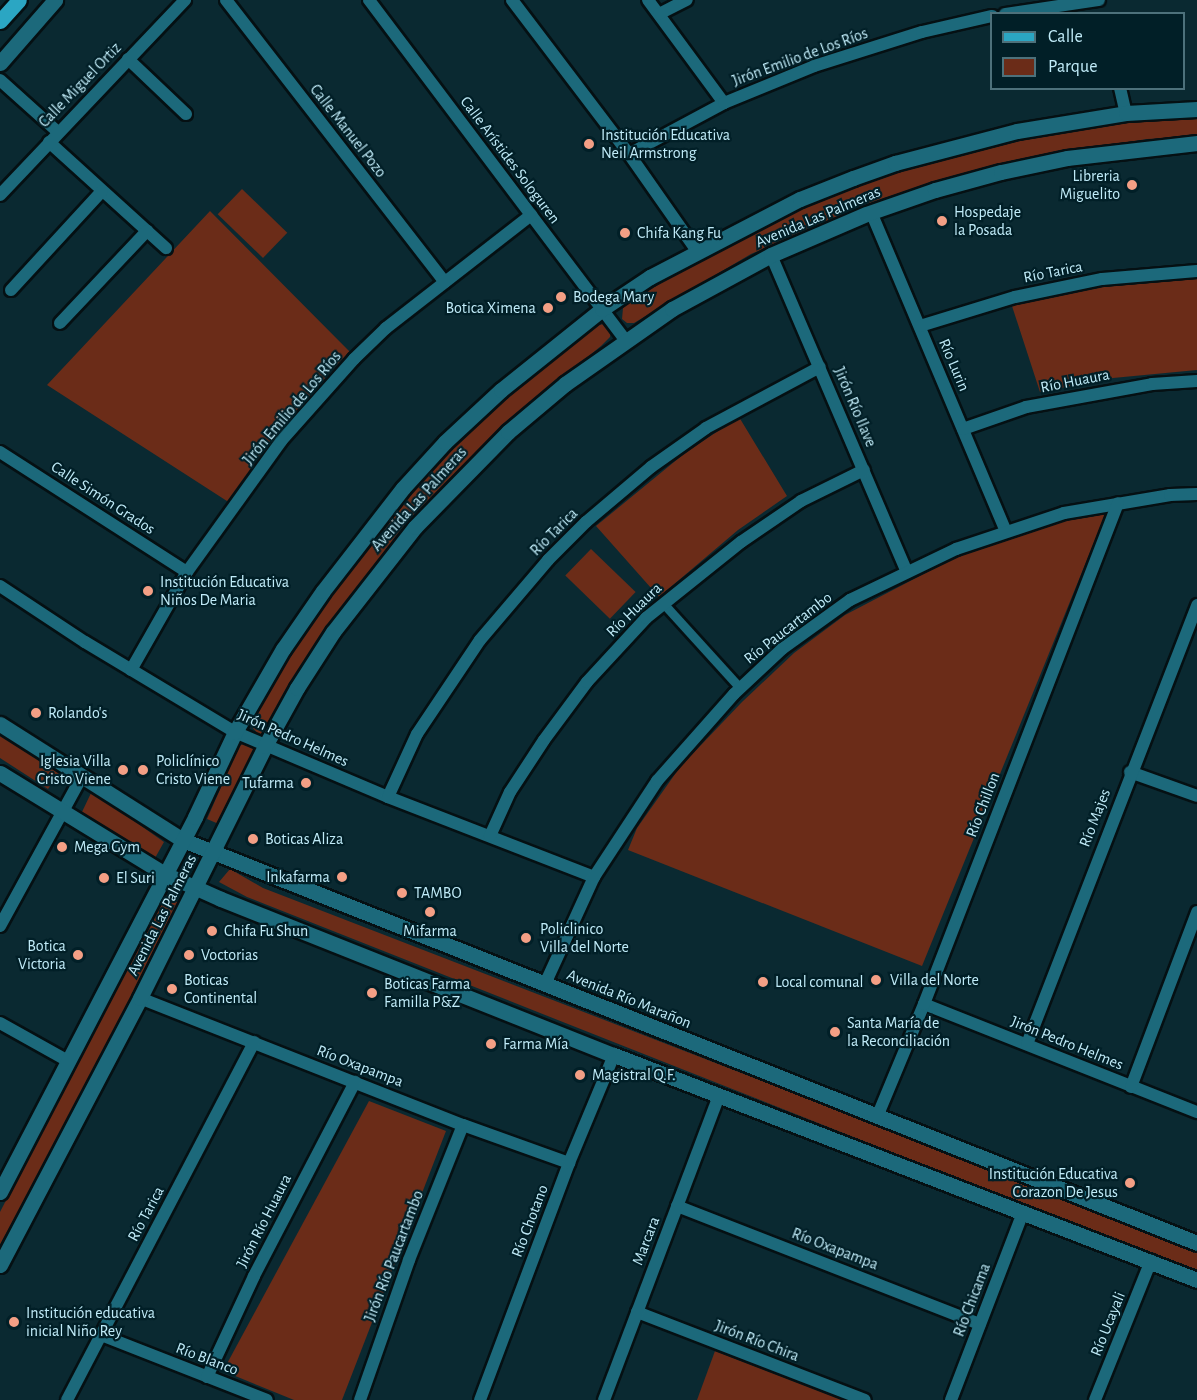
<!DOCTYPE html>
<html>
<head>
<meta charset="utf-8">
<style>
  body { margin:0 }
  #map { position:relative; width:1197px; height:1400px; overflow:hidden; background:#0a2931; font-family:"Alegreya Sans",sans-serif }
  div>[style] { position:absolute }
  .green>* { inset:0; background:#6b2c18; transform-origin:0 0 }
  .roads { filter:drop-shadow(2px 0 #051013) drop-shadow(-2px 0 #051013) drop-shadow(0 2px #051013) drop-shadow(0 -2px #051013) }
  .pedestrian>* { height:9px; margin:-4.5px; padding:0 4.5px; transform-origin:4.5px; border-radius:4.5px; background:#1c697b }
  .minor>* { height:12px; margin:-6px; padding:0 6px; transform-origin:6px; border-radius:6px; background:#1c697b }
  .tertiary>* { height:15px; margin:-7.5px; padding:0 7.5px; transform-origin:7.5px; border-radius:7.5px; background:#1c697b }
  .secondary>* { height:15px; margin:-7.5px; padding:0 7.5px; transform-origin:7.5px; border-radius:7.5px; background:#1c697b }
  .primary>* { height:15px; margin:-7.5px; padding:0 7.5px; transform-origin:7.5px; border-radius:7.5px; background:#2ba6c3 }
  .dots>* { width:16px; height:16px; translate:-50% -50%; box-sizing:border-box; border:3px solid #011f27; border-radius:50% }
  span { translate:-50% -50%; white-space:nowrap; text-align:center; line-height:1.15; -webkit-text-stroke:4.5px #011f27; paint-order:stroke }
  .street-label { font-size:16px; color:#c0ebf8 }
  .poi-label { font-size:16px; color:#c0ebf8 }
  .left { translate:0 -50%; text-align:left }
  .right { translate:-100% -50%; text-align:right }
  .legend { position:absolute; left:990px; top:12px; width:195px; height:78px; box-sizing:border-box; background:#011f27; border:2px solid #4d717b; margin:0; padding:8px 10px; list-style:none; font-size:18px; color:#c0ebf8 }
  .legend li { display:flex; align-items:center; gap:12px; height:30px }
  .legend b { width:30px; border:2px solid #4d717b }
</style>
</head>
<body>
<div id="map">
  <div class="green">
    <i style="clip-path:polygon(1197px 118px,1197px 137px,1147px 139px,1020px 159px,884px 198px,751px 254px,634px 323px,627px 323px,622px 319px,623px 308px,628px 303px,694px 263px,815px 202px,859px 186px,912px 168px,1052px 133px,1101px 125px)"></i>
    <i style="left:242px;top:189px;width:63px;height:35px;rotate:44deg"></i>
    <i style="clip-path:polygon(210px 211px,350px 352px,289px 423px,230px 503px,47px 385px)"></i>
    <i style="clip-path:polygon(1197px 275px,1197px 370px,1113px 378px,1040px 392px,1011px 303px,1060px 292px,1137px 280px)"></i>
    <i style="clip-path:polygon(604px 324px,611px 330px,610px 337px,601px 346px,493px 435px,412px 519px,368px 573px,327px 632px,268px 731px,259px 735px,252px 727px,251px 721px,310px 624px,357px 557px,425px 476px,475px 424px,523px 380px,594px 326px)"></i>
    <i style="clip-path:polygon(739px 417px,787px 496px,738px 530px,659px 597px,596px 526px,685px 453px)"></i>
    <i style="clip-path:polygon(1106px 513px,922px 966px,628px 850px,637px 828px,680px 767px,742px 702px,794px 653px,845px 615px,956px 557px,1064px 520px)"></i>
    <i style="left:591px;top:549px;width:62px;height:37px;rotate:44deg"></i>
    <i style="clip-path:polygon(0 734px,60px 772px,48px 789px,0 758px)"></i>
    <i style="clip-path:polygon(245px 743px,253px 746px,256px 750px,221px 825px,207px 819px,239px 746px)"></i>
    <i style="clip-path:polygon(92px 791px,164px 842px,155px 858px,81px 814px)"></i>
    <i style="clip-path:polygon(230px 869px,263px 888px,1197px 1249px,1197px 1273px,247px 897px,219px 882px)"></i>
    <i style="clip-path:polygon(165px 893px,184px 907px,0 1245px,0 1212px)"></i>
    <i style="clip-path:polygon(369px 1101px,446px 1131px,342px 1400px,294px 1400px,223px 1371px)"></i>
    <i style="clip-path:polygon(715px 1351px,843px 1400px,697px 1400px)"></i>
  </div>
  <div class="roads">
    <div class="pedestrian">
      <i style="left:663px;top:603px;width:115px;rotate:47.8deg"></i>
    </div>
    <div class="minor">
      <i style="left:226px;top:0;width:357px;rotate:52.2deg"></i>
      <i style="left:369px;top:0;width:426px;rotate:53deg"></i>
      <i style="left:512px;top:0;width:193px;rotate:52.8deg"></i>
      <i style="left:629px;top:154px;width:118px;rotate:55deg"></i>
      <i style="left:648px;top:0;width:128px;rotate:53.6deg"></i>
      <i style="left:659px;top:14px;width:31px;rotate:-27deg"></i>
      <i style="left:1005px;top:14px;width:95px;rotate:-8.5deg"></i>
      <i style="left:128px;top:59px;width:80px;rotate:43.5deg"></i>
      <i style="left:0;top:80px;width:78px;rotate:41.9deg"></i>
      <i style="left:1120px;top:88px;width:26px;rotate:77deg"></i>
      <i style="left:49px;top:142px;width:158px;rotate:42.2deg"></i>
      <i style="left:629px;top:154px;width:108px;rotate:-28.2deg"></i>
      <i style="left:724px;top:103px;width:97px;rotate:-22.3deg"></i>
      <i style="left:814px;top:66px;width:113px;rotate:-17.5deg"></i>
      <i style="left:922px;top:32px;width:72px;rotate:-12.9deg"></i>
      <i style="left:0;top:195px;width:269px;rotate:-46.5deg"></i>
      <i style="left:871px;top:212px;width:346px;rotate:67.1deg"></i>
      <i style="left:771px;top:255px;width:345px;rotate:66.8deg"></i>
      <i style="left:11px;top:290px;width:134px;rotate:-47.4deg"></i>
      <i style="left:60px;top:323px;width:127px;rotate:-46.6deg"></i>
      <i style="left:920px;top:326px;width:99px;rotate:-17deg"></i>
      <i style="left:1015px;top:297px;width:89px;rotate:-11.7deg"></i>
      <i style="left:1102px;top:279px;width:95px;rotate:-4.8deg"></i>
      <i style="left:963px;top:429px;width:67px;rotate:-19.2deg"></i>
      <i style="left:1026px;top:407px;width:128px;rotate:-10.3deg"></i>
      <i style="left:1152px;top:384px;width:45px;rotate:-3.8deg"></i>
      <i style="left:0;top:452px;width:222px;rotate:32.7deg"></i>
      <i style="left:0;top:586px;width:102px;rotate:33.4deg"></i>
      <i style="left:85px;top:642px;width:175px;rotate:31deg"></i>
      <i style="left:235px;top:732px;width:166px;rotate:23deg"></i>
      <i style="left:388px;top:797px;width:221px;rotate:21.2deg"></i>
      <i style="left:131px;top:670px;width:113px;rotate:-60.3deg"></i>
      <i style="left:187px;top:572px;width:161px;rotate:-54.3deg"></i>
      <i style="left:281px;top:441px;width:110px;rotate:-48.3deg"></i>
      <i style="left:354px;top:359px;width:45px;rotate:-44.1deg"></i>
      <i style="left:386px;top:328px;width:184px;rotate:-37.9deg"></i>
      <i style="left:1130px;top:772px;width:71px;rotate:19.7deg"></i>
      <i style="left:388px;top:797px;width:69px;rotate:-65.3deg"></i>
      <i style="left:417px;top:734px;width:113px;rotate:-56.2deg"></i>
      <i style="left:480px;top:640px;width:105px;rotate:-49.6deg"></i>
      <i style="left:548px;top:560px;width:54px;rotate:-45deg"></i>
      <i style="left:586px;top:522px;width:85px;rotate:-40.2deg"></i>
      <i style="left:651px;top:467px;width:67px;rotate:-35.3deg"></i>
      <i style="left:706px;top:428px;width:129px;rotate:-28.2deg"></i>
      <i style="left:490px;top:836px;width:48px;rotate:-65.6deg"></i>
      <i style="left:510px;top:792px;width:62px;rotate:-56.8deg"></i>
      <i style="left:544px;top:740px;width:72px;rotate:-53.4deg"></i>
      <i style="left:587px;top:682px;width:87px;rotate:-47.3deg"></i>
      <i style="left:646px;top:618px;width:122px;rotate:-38.7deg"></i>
      <i style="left:741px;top:542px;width:73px;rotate:-34.3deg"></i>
      <i style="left:801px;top:501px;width:70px;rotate:-26.2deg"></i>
      <i style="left:0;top:926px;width:171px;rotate:-61.3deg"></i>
      <i style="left:545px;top:984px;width:118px;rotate:-65.4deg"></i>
      <i style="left:594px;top:877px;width:115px;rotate:-56.7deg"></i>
      <i style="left:657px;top:781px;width:116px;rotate:-48.5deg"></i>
      <i style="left:734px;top:694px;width:66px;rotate:-43.2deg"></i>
      <i style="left:782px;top:649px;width:84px;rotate:-35.8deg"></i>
      <i style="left:850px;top:600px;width:118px;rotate:-25.7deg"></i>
      <i style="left:956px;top:549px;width:114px;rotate:-18.4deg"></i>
      <i style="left:1064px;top:513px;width:108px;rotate:-9.6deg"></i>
      <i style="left:1170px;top:495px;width:27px;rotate:-2deg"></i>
      <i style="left:140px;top:998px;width:347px;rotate:21.5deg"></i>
      <i style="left:463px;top:1125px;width:113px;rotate:19.7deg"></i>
      <i style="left:924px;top:1004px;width:294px;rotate:21.6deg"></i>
      <i style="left:0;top:1023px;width:78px;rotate:29.2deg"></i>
      <i style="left:1027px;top:1044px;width:471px;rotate:-68.8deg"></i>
      <i style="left:1131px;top:1087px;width:187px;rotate:-69.3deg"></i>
      <i style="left:877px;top:1117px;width:122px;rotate:-67.4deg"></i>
      <i style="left:924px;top:1004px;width:537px;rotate:-68.83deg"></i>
      <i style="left:677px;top:1206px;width:325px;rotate:21.3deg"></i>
      <i style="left:637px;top:1312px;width:244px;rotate:21.1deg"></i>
      <i style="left:101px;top:1335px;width:178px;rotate:21.4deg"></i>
      <i style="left:207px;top:1377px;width:111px;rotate:-65deg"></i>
      <i style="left:254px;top:1276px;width:219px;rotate:-62.5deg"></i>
      <i style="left:67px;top:1400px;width:404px;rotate:-62.4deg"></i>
      <i style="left:360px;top:1400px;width:148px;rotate:-70.7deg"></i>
      <i style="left:409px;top:1260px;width:145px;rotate:-68.2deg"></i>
      <i style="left:480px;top:1400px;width:253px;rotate:-69.4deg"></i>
      <i style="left:569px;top:1163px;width:117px;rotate:-67.4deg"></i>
      <i style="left:604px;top:1400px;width:326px;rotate:-69.3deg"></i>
      <i style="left:951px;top:1400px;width:201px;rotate:-69deg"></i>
      <i style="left:1095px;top:1400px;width:150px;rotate:-68.1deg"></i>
    </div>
    <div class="tertiary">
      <i style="left:0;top:724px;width:217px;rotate:32.4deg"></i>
      <i style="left:183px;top:840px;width:1091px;rotate:21.67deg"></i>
      <i style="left:0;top:773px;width:193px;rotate:31.5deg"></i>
      <i style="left:165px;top:874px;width:61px;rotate:24.1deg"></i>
      <i style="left:221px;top:899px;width:423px;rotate:21.7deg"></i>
      <i style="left:614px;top:1055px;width:625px;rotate:21.1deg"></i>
    </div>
    <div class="secondary">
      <i style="left:0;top:63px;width:84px;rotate:-48.9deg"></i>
      <i style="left:0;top:1192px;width:423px;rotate:-62.5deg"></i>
      <i style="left:195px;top:817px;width:94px;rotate:-64.8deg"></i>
      <i style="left:235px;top:732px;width:96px;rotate:-60deg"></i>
      <i style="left:283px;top:649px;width:70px;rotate:-55.4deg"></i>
      <i style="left:323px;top:591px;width:130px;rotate:-52.2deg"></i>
      <i style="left:403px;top:488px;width:62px;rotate:-47.6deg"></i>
      <i style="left:445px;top:442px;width:76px;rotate:-42.9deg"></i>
      <i style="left:501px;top:390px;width:129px;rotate:-38.7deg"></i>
      <i style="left:602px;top:309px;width:58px;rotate:-33.7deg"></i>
      <i style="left:650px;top:277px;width:169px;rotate:-27.5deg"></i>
      <i style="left:800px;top:199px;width:57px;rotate:-21.6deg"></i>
      <i style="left:853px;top:178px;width:45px;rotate:-19.7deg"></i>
      <i style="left:895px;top:163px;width:126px;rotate:-14.7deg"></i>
      <i style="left:1017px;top:131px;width:110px;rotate:-9.4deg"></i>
      <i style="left:1126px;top:113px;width:71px;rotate:-3.2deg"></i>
      <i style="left:0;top:1265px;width:301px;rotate:-62.3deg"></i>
      <i style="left:140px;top:998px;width:281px;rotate:-63.6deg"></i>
      <i style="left:265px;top:746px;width:66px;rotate:-61.1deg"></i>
      <i style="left:297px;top:688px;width:67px;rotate:-57.3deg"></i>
      <i style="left:333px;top:632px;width:133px;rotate:-52deg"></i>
      <i style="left:415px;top:527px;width:133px;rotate:-45.6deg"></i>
      <i style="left:508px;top:432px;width:75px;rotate:-40.1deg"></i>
      <i style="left:565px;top:384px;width:131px;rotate:-35deg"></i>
      <i style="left:672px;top:309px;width:113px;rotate:-28.6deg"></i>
      <i style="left:771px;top:255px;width:103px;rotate:-23.3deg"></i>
      <i style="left:866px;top:214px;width:73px;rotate:-19.2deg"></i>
      <i style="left:935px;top:190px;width:68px;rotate:-15.3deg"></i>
      <i style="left:1001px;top:172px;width:67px;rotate:-12deg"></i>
      <i style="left:1067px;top:158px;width:131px;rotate:-6.6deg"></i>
    </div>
    <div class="primary">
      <i style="left:0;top:21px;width:28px;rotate:-48deg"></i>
    </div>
  </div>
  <div class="dots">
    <i style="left:589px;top:144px;background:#f39f85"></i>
    <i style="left:1132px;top:185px;background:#f39f85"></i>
    <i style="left:942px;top:221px;background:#f39f85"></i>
    <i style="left:625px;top:233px;background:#f39f85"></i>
    <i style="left:561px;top:297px;background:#f39f85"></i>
    <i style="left:548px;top:308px;background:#f39f85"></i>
    <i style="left:148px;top:591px;background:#f39f85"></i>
    <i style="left:36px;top:713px;background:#f39f85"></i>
    <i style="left:123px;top:770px;background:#f39f85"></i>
    <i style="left:143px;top:770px;background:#f39f85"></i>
    <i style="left:306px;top:783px;background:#f39f85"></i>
    <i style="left:253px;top:839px;background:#f39f85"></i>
    <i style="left:62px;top:847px;background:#f39f85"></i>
    <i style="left:342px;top:877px;background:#f39f85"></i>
    <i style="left:104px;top:878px;background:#f39f85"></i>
    <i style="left:402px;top:893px;background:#f39f85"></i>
    <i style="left:430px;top:912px;background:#f39f85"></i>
    <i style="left:212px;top:931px;background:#f39f85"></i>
    <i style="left:526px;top:938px;background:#f39f85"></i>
    <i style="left:78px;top:955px;background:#f39f85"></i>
    <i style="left:189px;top:955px;background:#f39f85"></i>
    <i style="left:876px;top:980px;background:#f39f85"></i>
    <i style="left:763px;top:982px;background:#f39f85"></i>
    <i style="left:172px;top:989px;background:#f39f85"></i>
    <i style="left:372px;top:993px;background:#f39f85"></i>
    <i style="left:835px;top:1032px;background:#f39f85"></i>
    <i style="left:491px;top:1044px;background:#f39f85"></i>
    <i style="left:580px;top:1075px;background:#f39f85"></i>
    <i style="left:1130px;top:1183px;background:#f39f85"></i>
    <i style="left:14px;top:1322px;background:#f39f85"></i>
  </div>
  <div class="street-label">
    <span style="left:800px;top:57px;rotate:-20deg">Jirón Emilio de Los Ríos</span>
    <span style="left:80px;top:85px;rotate:-46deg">Calle Miguel Ortiz</span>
    <span style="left:348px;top:131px;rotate:52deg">Calle Manuel Pozo</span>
    <span style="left:510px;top:160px;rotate:53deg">Calle Arístides Sologuren</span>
    <span style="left:818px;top:217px;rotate:-23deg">Avenida Las Palmeras</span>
    <span style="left:1053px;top:272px;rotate:-11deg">Río Tarica</span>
    <span style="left:954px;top:365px;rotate:67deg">Río Lurin</span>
    <span style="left:1075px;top:381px;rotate:-11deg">Río Huaura</span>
    <span style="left:855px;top:407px;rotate:67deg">Jirón Río Ilave</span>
    <span style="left:292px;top:408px;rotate:-50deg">Jirón Emilio de Los Ríos</span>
    <span style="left:103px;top:498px;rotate:33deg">Calle Simón Grados</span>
    <span style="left:419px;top:499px;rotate:-48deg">Avenida Las Palmeras</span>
    <span style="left:554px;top:532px;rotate:-45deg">Río Tarica</span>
    <span style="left:634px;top:610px;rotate:-44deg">Río Huaura</span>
    <span style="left:788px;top:628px;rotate:-38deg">Río Paucartambo</span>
    <span style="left:293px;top:738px;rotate:24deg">Jirón Pedro Helmes</span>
    <span style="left:983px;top:805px;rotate:-69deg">Río Chillon</span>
    <span style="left:1095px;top:818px;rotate:-69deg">Río Majes</span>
    <span style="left:162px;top:915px;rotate:-63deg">Avenida Las Palmeras</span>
    <span style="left:629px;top:999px;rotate:22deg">Avenida Río Marañon</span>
    <span style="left:1067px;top:1043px;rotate:22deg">Jirón Pedro Helmes</span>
    <span style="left:360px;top:1066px;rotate:21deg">Río Oxapampa</span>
    <span style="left:146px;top:1214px;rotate:-62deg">Río Tarica</span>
    <span style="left:264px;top:1221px;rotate:-63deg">Jirón Río Huaura</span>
    <span style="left:530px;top:1221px;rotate:-69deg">Río Chotano</span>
    <span style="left:646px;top:1241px;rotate:-69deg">Marcara</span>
    <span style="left:835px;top:1249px;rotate:21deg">Río Oxapampa</span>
    <span style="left:394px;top:1256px;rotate:-69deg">Jirón Río Paucartambo</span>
    <span style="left:972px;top:1300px;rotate:-69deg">Río Chicama</span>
    <span style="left:1108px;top:1324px;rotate:-68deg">Río Ucayali</span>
    <span style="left:757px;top:1341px;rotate:21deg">Jirón Río Chira</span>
    <span style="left:207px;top:1359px;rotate:21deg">Río Blanco</span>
  </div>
  <div class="poi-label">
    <span class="left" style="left:601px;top:144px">Institución Educativa<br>Neil Armstrong</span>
    <span class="right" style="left:1120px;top:185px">Libreria<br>Miguelito</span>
    <span class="left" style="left:954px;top:221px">Hospedaje<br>la Posada</span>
    <span class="left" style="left:637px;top:233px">Chifa Kang Fu</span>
    <span class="left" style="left:573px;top:297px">Bodega Mary</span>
    <span class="right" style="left:536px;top:308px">Botica Ximena</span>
    <span class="left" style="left:160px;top:591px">Institución Educativa<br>Niños De Maria</span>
    <span class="left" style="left:48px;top:713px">Rolando's</span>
    <span class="right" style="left:111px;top:770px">Iglesia Villa<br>Cristo Viene</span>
    <span class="left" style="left:156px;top:770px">Policlínico<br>Cristo Viene</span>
    <span class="right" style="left:294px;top:783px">Tufarma</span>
    <span class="left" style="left:265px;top:839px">Boticas Aliza</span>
    <span class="left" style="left:74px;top:847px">Mega Gym</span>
    <span class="right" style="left:330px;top:877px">Inkafarma</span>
    <span class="left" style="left:116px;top:878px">El Suri</span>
    <span class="left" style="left:414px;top:893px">TAMBO</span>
    <span class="left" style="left:540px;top:938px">Policlinico<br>Villa del Norte</span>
    <span class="left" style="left:224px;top:931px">Chifa Fu Shun</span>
    <span style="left:430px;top:931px">Mifarma</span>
    <span class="right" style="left:66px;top:955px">Botica<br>Victoria</span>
    <span class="left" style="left:201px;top:955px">Voctorias</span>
    <span class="left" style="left:184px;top:989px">Boticas<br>Continental</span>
    <span class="left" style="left:890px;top:980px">Villa del Norte</span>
    <span class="left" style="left:775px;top:982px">Local comunal</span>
    <span class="left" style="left:384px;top:993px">Boticas Farma<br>Familla P&amp;Z</span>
    <span class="left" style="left:847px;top:1032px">Santa María de<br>la Reconciliación</span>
    <span class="left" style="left:503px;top:1044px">Farma Mía</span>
    <span class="left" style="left:592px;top:1075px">Magistral Q.F.</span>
    <span class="right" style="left:1118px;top:1183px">Institución Educativa<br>Corazon De Jesus</span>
    <span class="left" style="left:26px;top:1322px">Institución educativa<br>inicial Niño Rey</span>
  </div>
  <ul class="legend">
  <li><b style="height:8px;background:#2ba6c3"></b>Calle</li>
  <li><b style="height:16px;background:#6b2c18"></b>Parque</li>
  </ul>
</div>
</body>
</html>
